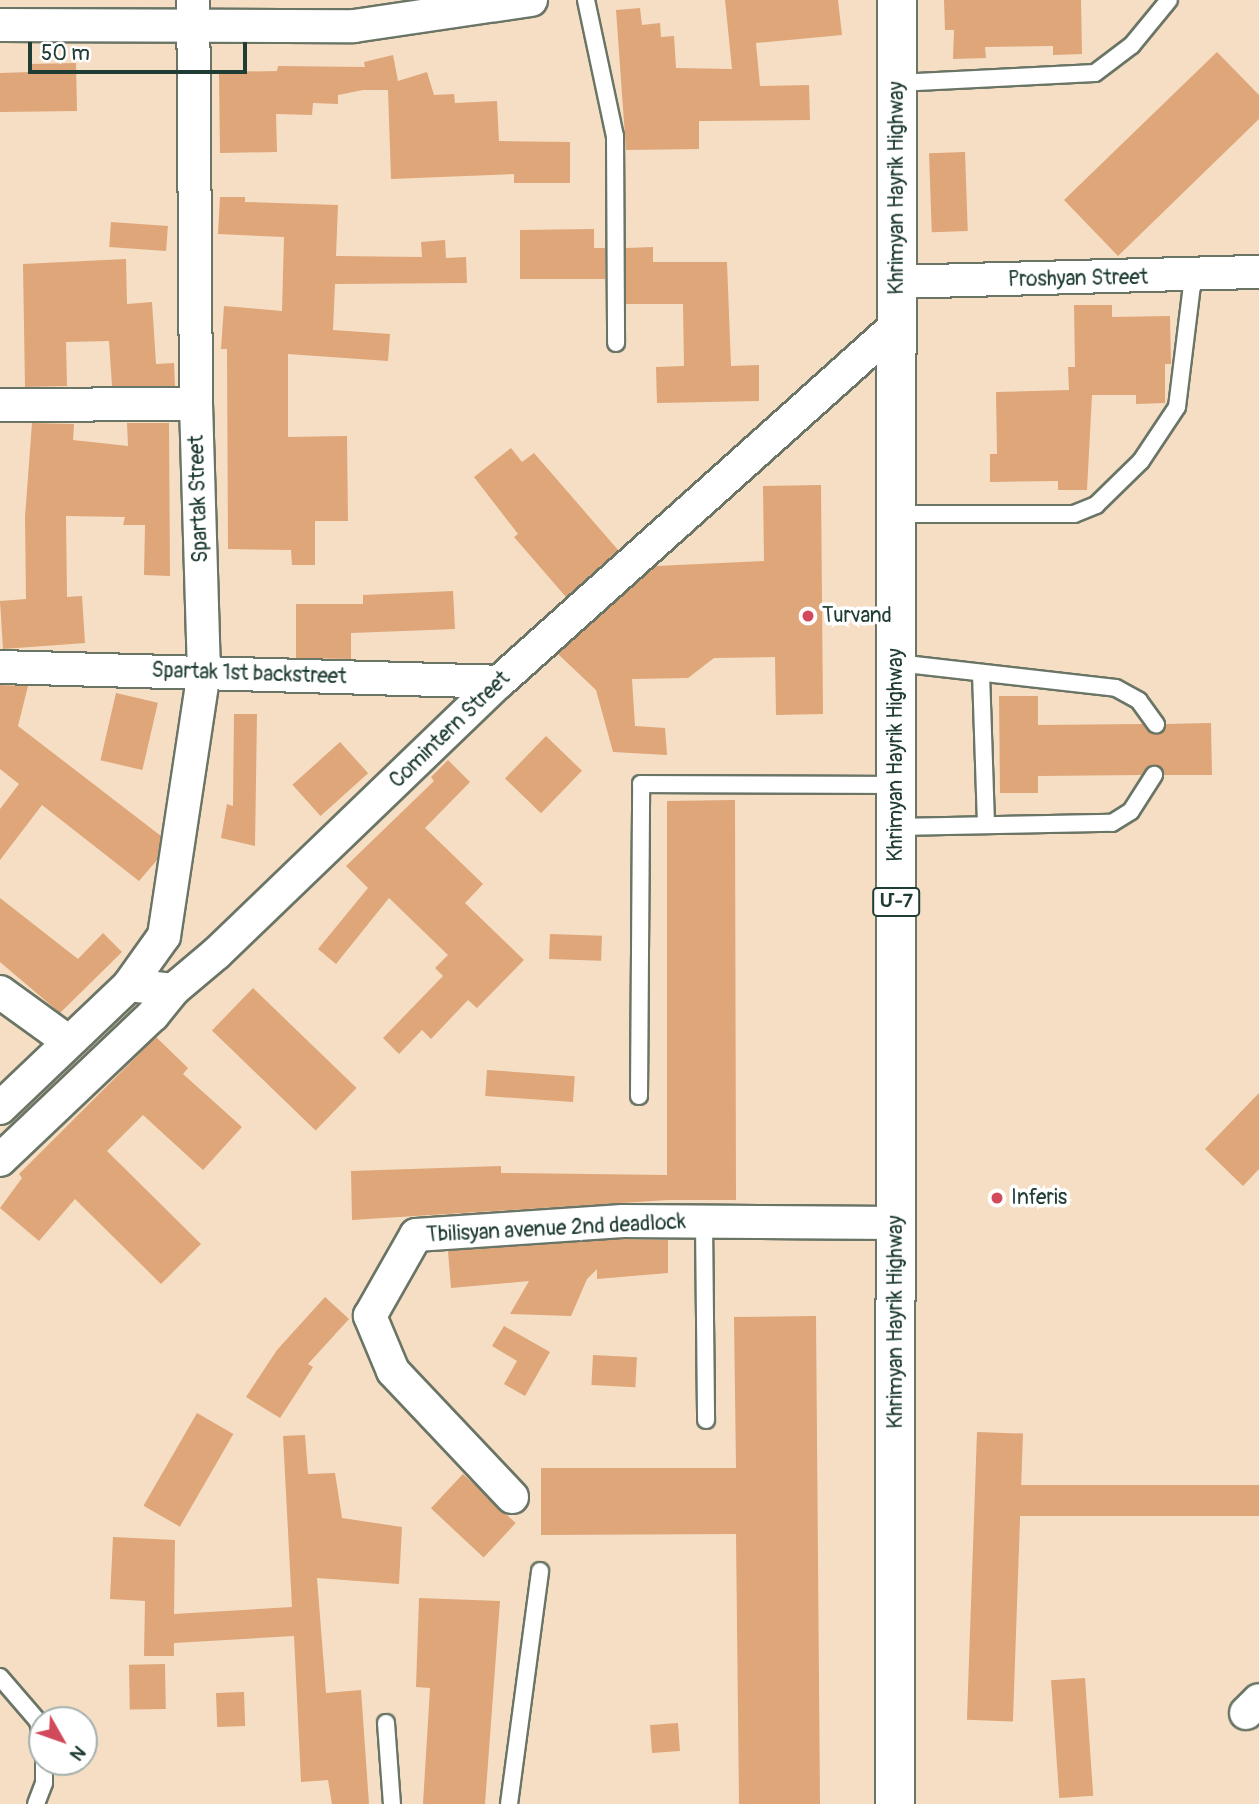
<!DOCTYPE html>
<html>
<head>
<meta charset="utf-8">
<style>
  body { margin:0 }
  #map { position:relative; width:1259px; height:1804px; overflow:hidden; background:#f5dec4; font-family:Pangolin,"Noto Sans Armenian",sans-serif }
  div>[style] { position:absolute }
  .building>* { inset:0; background:#dea679; transform-origin:0 0 }
  .roads { filter:drop-shadow(2px 0 #6a7566) drop-shadow(-2px 0 #6a7566) drop-shadow(0 2px #6a7566) drop-shadow(0 -2px #6a7566) }
  .service>* { height:16px; margin:-8px; padding:0 8px; transform-origin:8px; border-radius:8px; background:#fff }
  .minor>* { height:32px; margin:-16px; padding:0 16px; transform-origin:16px; border-radius:16px; background:#fff }
  .trunk>* { height:38px; margin:-19px; padding:0 19px; transform-origin:19px; border-radius:19px; background:#fff }
  .dots>* { width:19px; height:19px; translate:-50% -50%; box-sizing:border-box; border:4px solid #fff; border-radius:50% }
  span { translate:-50% -50%; white-space:nowrap; text-align:center; line-height:1.15; -webkit-text-stroke:7px #fff; paint-order:stroke }
  .shield-label span { padding:2px 5px; background:#fff; border:2px solid; border-radius:5px; -webkit-text-stroke-width:0 }
  .shield-label { font-size:19px; color:#1f3d34; font-weight:700 }
  .street-label { font-size:21px; color:#1f3d34 }
  .poi-label { font-size:21px; color:#1f3d34 }
  .left { translate:0 -50%; text-align:left }
  .north { position:absolute; left:28px; top:1706px; width:70px; height:70px; box-sizing:border-box; background:#fff; border:2px solid #a5b1ae; border-radius:50%; rotate:130deg; font-size:19px; font-weight:700; line-height:28px; text-align:center; color:#1f3d34 }
  .north::after { content:''; display:block; margin:auto; width:24px; height:32px; background:#d1495b; clip-path:polygon(50% 0,100% 100%,50% 72%,0 100%) }
  .scale { position:absolute; left:28px; top:42px; width:219px; height:32px; box-sizing:border-box; border:4px solid #1f3d34; border-top:0; padding-left:9px; font-size:21px; line-height:24px; white-space:nowrap; color:#1f3d34; -webkit-text-stroke:5px #fff; paint-order:stroke }
</style>
</head>
<body>
<div id="map">
  <div class="building">
    <i style="clip-path:polygon(725px 0,838px 0,842px 35px,756px 43px,760px 86px,809px 85px,810px 120px,699px 121px,699px 149px,626px 150px,616px 10px,640px 8px,642px 25px,660px 23px,661px 37px,674px 36px,676px 68px,732px 69px)"></i>
    <i style="clip-path:polygon(944px 0,1081px 0,1082px 54px,1053px 55px,1053px 46px,985px 47px,986px 58px,953px 59px,954px 30px,945px 30px)"></i>
    <i style="clip-path:polygon(1217px 52px,1259px 95px,1259px 119px,1118px 256px,1064px 200px)"></i>
    <i style="clip-path:polygon(393px 55px,398px 81px,427px 72px,434px 95px,454px 94px,455px 103px,497px 101px,499px 141px,570px 142px,570px 183px,514px 183px,514px 174px,391px 179px,388px 90px,363px 90px,338px 95px,338px 104px,313px 103px,312px 115px,276px 114px,277px 152px,220px 153px,219px 72px,277px 71px,278px 66px,365px 67px,364px 62px)"></i>
    <i style="clip-path:polygon(76px 63px,77px 111px,0 112px,0 73px,30px 72px,30px 64px)"></i>
    <i style="left:965px;top:152px;width:79px;height:36px;rotate:88deg"></i>
    <i style="clip-path:polygon(220px 197px,245px 197px,245px 202px,338px 205px,336px 256px,422px 257px,421px 242px,445px 240px,446px 258px,466px 257px,467px 283px,335px 284px,333px 330px,390px 334px,388px 361px,288px 354px,288px 437px,347px 436px,348px 521px,315px 521px,315px 565px,292px 565px,291px 550px,228px 549px,227px 349px,221px 349px,224px 306px,282px 311px,284px 237px,218px 234px)"></i>
    <i style="left:111px;top:222px;width:57px;height:25px;rotate:4deg"></i>
    <i style="clip-path:polygon(594px 229px,594px 248px,605px 248px,605px 279px,520px 279px,520px 230px)"></i>
    <i style="clip-path:polygon(653px 247px,653px 262px,727px 262px,731px 366px,759px 365px,759px 401px,657px 403px,656px 367px,684px 366px,683px 304px,626px 304px,626px 248px)"></i>
    <i style="clip-path:polygon(126px 259px,127px 304px,152px 302px,156px 364px,174px 363px,175px 386px,112px 386px,109px 341px,66px 342px,67px 386px,25px 387px,23px 264px)"></i>
    <i style="clip-path:polygon(1074px 305px,1112px 305px,1112px 317px,1170px 316px,1171px 364px,1165px 364px,1165px 403px,1136px 404px,1136px 395px,1092px 395px,1087px 490px,1058px 490px,1058px 481px,990px 482px,990px 454px,997px 454px,996px 392px,1069px 390px,1068px 367px,1075px 367px)"></i>
    <i style="clip-path:polygon(32px 423px,74px 424px,73px 440px,128px 446px,127px 423px,169px 423px,170px 576px,144px 575px,145px 525px,123px 525px,125px 517px,66px 516px,67px 597px,82px 596px,85px 643px,3px 649px,0 601px,26px 599px,25px 517px)"></i>
    <i style="clip-path:polygon(511px 448px,522px 462px,534px 453px,618px 550px,566px 597px,514px 537px,518px 534px,474px 477px)"></i>
    <i style="clip-path:polygon(821px 485px,823px 714px,776px 715px,775px 657px,714px 658px,688px 678px,632px 679px,635px 726px,665px 728px,667px 755px,613px 752px,596px 690px,558px 654px,656px 566px,764px 561px,763px 486px)"></i>
    <i style="clip-path:polygon(453px 591px,455px 629px,351px 633px,351px 659px,296px 658px,296px 604px,363px 604px,363px 595px)"></i>
    <i style="clip-path:polygon(0 685px,28px 686px,18px 726px,161px 836px,157px 860px,139px 881px,42px 805px,0 860px,0 809px,19px 784px,0 769px)"></i>
    <i style="left:116px;top:693px;width:43px;height:69px;rotate:13deg"></i>
    <i style="clip-path:polygon(999px 696px,1038px 696px,1038px 725px,1143px 724px,1157px 734px,1166px 724px,1211px 723px,1212px 775px,1164px 775px,1154px 765px,1141px 775px,1038px 776px,1038px 793px,1000px 793px)"></i>
    <i style="clip-path:polygon(234px 714px,257px 714px,255px 846px,221px 838px,227px 804px,233px 806px)"></i>
    <i style="left:546px;top:736px;width:50px;height:59px;rotate:44deg"></i>
    <i style="left:340px;top:742px;width:42px;height:64px;rotate:48deg"></i>
    <i style="clip-path:polygon(448px 760px,470px 782px,425px 828px,483px 884px,465px 903px,524px 960px,477px 1008px,468px 1000px,431px 1039px,422px 1030px,399px 1054px,383px 1038px,443px 976px,435px 968px,448px 955px,389px 898px,336px 964px,318px 949px,368px 888px,346px 866px,434px 781px,431px 777px)"></i>
    <i style="clip-path:polygon(735px 800px,736px 1200px,668px 1200px,352px 1220px,351px 1171px,501px 1166px,501px 1173px,667px 1175px,667px 801px)"></i>
    <i style="clip-path:polygon(0 898px,78px 959px,103px 933px,122px 952px,60px 1013px,0 962px)"></i>
    <i style="left:550px;top:934px;width:52px;height:25px;rotate:2deg"></i>
    <i style="left:253px;top:988px;width:144px;height:59px;rotate:44deg"></i>
    <i style="clip-path:polygon(156px 1037px,188px 1068px,183px 1074px,242px 1127px,203px 1170px,143px 1115px,107px 1151px,201px 1244px,161px 1284px,75px 1199px,39px 1241px,0 1208px,22px 1178px,19px 1174px)"></i>
    <i style="left:487px;top:1070px;width:88px;height:26px;rotate:4deg"></i>
    <i style="clip-path:polygon(1259px 1093px,1259px 1169px,1243px 1186px,1205px 1149px)"></i>
    <i style="clip-path:polygon(624px 1239px,668px 1240px,668px 1273px,597px 1279px,597px 1269px,587px 1279px,571px 1316px,510px 1314px,529px 1281px,451px 1288px,448px 1251px)"></i>
    <i style="clip-path:polygon(325px 1297px,349px 1319px,308px 1364px,313px 1367px,280px 1418px,246px 1397px,277px 1350px)"></i>
    <i style="clip-path:polygon(816px 1316px,820px 1804px,739px 1804px,736px 1534px,541px 1535px,541px 1468px,736px 1468px,734px 1317px)"></i>
    <i style="clip-path:polygon(504px 1326px,550px 1352px,525px 1396px,504px 1384px,517px 1361px,492px 1346px)"></i>
    <i style="left:593px;top:1355px;width:44px;height:30px;rotate:3deg"></i>
    <i style="left:197px;top:1413px;width:42px;height:107px;rotate:30deg"></i>
    <i style="left:977px;top:1432px;width:46px;height:288px;rotate:2deg"></i>
    <i style="clip-path:polygon(305px 1435px,308px 1474px,335px 1473px,342px 1518px,402px 1527px,399px 1584px,317px 1578px,326px 1693px,361px 1690px,369px 1804px,332px 1804px,328px 1780px,301px 1782px,294px 1636px,174px 1643px,174px 1656px,144px 1656px,145px 1601px,110px 1599px,113px 1537px,175px 1540px,174px 1614px,292px 1607px,283px 1436px)"></i>
    <i style="left:463px;top:1474px;width:72px;height:47px;rotate:43deg"></i>
    <i style="left:1259px;top:1485px;width:31px;height:260px;rotate:90deg"></i>
    <i style="clip-path:polygon(419px 1598px,500px 1601px,485px 1804px,423px 1804px,430px 1688px,416px 1687px)"></i>
    <i style="left:165px;top:1664px;width:45px;height:36px;rotate:89deg"></i>
    <i style="left:1085px;top:1678px;width:118px;height:34px;rotate:86deg"></i>
    <i style="left:244px;top:1692px;width:34px;height:28px;rotate:88deg"></i>
    <i style="left:678px;top:1723px;width:28px;height:28px;rotate:86deg"></i>
  </div>
  <div class="roads">
    <div class="service">
      <i style="left:586px;top:0;width:139px;rotate:78deg"></i>
      <i style="left:615px;top:136px;width:207px;rotate:89.7deg"></i>
      <i style="left:897px;top:83px;width:198px;rotate:-2.9deg"></i>
      <i style="left:1095px;top:73px;width:46px;rotate:-37.1deg"></i>
      <i style="left:1132px;top:45px;width:58px;rotate:-50.6deg"></i>
      <i style="left:898px;top:514px;width:176px"></i>
      <i style="left:1074px;top:514px;width:24px;rotate:-22deg"></i>
      <i style="left:1096px;top:505px;width:63px;rotate:-44.4deg"></i>
      <i style="left:1141px;top:461px;width:65px;rotate:-56.3deg"></i>
      <i style="left:1177px;top:407px;width:131px;rotate:-83deg"></i>
      <i style="left:897px;top:663px;width:220px;rotate:6.5deg"></i>
      <i style="left:1116px;top:688px;width:26px;rotate:29deg"></i>
      <i style="left:1139px;top:701px;width:29px;rotate:54deg"></i>
      <i style="left:981px;top:673px;width:152px;rotate:88.1deg"></i>
      <i style="left:896px;top:827px;width:216px;rotate:-1.1deg"></i>
      <i style="left:1112px;top:823px;width:22px;rotate:-32deg"></i>
      <i style="left:1131px;top:811px;width:43px;rotate:-57.4deg"></i>
      <i style="left:639px;top:1096px;width:312px;rotate:-89.6deg"></i>
      <i style="left:641px;top:784px;width:255px;rotate:0.2deg"></i>
      <i style="left:704px;top:1222px;width:198px;rotate:89.4deg"></i>
      <i style="left:0;top:1677px;width:58px;rotate:49.2deg"></i>
      <i style="left:38px;top:1721px;width:20px;rotate:79deg"></i>
      <i style="left:386px;top:1723px;width:81px;rotate:85.8deg"></i>
      <i style="left:36px;top:1804px;width:22px;rotate:-69deg"></i>
      <i style="left:44px;top:1783px;width:21px;rotate:-90deg"></i>
      <i style="left:509px;top:1804px;width:235px;rotate:-82.4deg"></i>
    </div>
    <div class="minor">
      <i style="left:0;top:25px;width:354px;rotate:0.2deg"></i>
      <i style="left:354px;top:26px;width:179px;rotate:-8.4deg"></i>
      <i style="left:896px;top:282px;width:363px;rotate:-1.6deg"></i>
      <i style="left:0;top:405px;width:196px;rotate:-0.3deg"></i>
      <i style="left:0;top:667px;width:499px;rotate:1.7deg"></i>
      <i style="left:129px;top:985px;width:60px;rotate:-54.5deg"></i>
      <i style="left:164px;top:936px;width:266px;rotate:-81.4deg"></i>
      <i style="left:204px;top:673px;width:269px;rotate:-91.7deg"></i>
      <i style="left:196px;top:404px;width:404px;rotate:-90.4deg"></i>
      <i style="left:0;top:992px;width:85px;rotate:35.9deg"></i>
      <i style="left:0;top:1108px;width:178px;rotate:-43.6deg"></i>
      <i style="left:129px;top:985px;width:44px;rotate:6.5deg"></i>
      <i style="left:173px;top:990px;width:57px;rotate:-40.1deg"></i>
      <i style="left:217px;top:953px;width:391px;rotate:-43.9deg"></i>
      <i style="left:499px;top:682px;width:535px;rotate:-41.89deg"></i>
      <i style="left:0;top:1160px;width:211px;rotate:-43.5deg"></i>
      <i style="left:153px;top:1015px;width:32px;rotate:-51deg"></i>
      <i style="left:512px;top:1497px;width:173px;rotate:-133.4deg"></i>
      <i style="left:393px;top:1371px;width:60px;rotate:-112.7deg"></i>
      <i style="left:370px;top:1316px;width:93px;rotate:-60.4deg"></i>
      <i style="left:416px;top:1235px;width:207px;rotate:-3.9deg"></i>
      <i style="left:623px;top:1221px;width:273px;rotate:0.4deg"></i>
      <i style="left:1246px;top:1713px;width:18px;rotate:-45deg"></i>
    </div>
    <div class="trunk">
      <i style="left:895px;top:1804px;width:1804px;rotate:-89.94deg"></i>
    </div>
  </div>
  <div class="dots">
    <i style="left:808px;top:616px;background:#d1495b"></i>
    <i style="left:997px;top:1198px;background:#d1495b"></i>
  </div>
  <div class="shield-label">
    <span style="left:896px;top:902px">Մ-7</span>
  </div>
  <div class="street-label">
    <span style="left:897px;top:188px;rotate:-90deg">Khrimyan Hayrik Highway</span>
    <span style="left:1078px;top:279px;rotate:-1deg">Proshyan Street</span>
    <span style="left:199px;top:499px;rotate:-92deg">Spartak Street</span>
    <span style="left:249px;top:674px;rotate:2deg">Spartak 1st backstreet</span>
    <span style="left:450px;top:730px;rotate:-44deg">Comintern Street</span>
    <span style="left:896px;top:755px;rotate:-90deg">Khrimyan Hayrik Highway</span>
    <span style="left:556px;top:1229px;rotate:-3deg">Tbilisyan avenue 2nd deadlock</span>
    <span style="left:896px;top:1322px;rotate:-90deg">Khrimyan Hayrik Highway</span>
  </div>
  <div class="poi-label">
    <span class="left" style="left:822px;top:616px">Turvand</span>
    <span class="left" style="left:1011px;top:1198px">Inferis</span>
  </div>
  <div class="north">N</div>
  <div class="scale">50 m</div>
</div>
</body>
</html>
